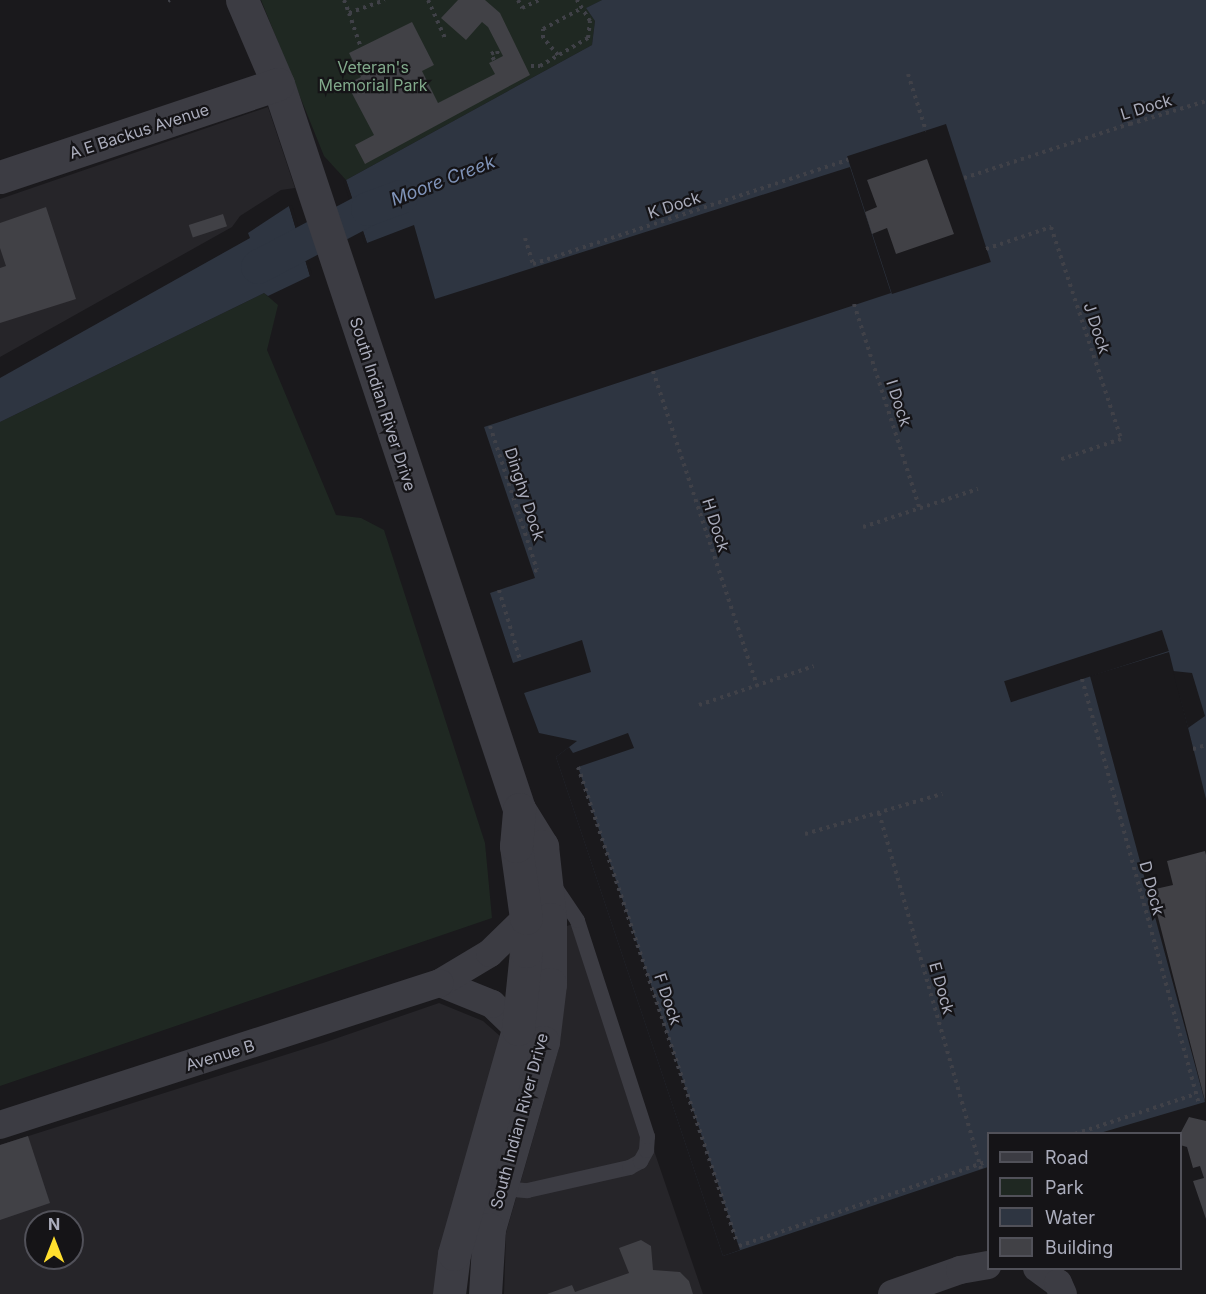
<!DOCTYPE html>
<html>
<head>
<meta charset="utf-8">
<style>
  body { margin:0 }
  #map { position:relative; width:1206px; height:1294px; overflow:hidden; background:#1a191c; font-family:Inter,sans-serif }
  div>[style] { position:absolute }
  .built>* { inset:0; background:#262529 }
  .green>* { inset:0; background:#1f2822 }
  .water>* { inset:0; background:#2e3541 }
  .pier>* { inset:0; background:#1a191c; transform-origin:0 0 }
  .canal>* { height:34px; margin:-17px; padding:0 17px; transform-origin:17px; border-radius:17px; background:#2e3541 }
  .building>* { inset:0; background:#414146; transform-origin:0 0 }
  .path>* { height:4px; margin-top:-2px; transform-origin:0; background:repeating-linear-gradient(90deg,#404148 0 3px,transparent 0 7.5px) }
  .service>* { height:15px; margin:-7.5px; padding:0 7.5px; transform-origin:7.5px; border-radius:7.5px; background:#3c3c43 }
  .minor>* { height:28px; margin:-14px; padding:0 14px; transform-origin:14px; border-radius:14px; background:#3c3c43 }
  .tertiary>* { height:33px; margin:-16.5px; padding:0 16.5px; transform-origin:16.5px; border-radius:16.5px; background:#3c3c43 }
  span { translate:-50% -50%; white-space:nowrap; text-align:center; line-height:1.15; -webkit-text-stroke:4.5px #151417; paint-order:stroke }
  .park-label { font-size:16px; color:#81a98b }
  .street-label { font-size:16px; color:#abadbc }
  .water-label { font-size:18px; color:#8094b9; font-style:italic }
  .legend { position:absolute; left:987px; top:1132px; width:195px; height:138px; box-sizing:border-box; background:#151417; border:2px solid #515159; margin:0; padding:8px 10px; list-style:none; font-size:18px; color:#abadbc }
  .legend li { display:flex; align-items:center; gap:12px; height:30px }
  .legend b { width:30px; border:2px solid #515159 }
  .north { position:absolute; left:24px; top:1210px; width:60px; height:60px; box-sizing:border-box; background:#151417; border:2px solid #515159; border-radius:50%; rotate:0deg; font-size:16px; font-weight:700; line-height:24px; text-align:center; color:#abadbc }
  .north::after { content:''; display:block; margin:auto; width:21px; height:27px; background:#ffdf2e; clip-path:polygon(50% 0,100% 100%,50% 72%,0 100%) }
</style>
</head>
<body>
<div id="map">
  <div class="built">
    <i style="clip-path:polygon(268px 107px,295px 188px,281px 190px,240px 216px,232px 227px,0 357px,0 199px)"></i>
    <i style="clip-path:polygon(576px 923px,580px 934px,703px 1294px,504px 1294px,506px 1233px,559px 1048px,566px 987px,567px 926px)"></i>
    <i style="clip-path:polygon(evenodd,439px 1003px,483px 1021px,500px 1036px,434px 1294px,0 1294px,0 1145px,326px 1042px,439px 1003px,36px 1222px,72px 1222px,72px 1258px,36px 1258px,36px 1222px)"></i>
  </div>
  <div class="green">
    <i style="clip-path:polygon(261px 0,602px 0,586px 8px,595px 21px,592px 45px,346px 180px,324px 156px)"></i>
    <i style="clip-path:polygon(264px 293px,278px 305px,267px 350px,336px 515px,361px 518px,384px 530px,485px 843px,492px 918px,0 1086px,0 422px)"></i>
  </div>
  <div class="water">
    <i style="clip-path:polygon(602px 0,1206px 0,1206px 799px,1169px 652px,1090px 676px,1205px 1102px,1100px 1133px,988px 1134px,988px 1167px,723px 1256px,556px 757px,577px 741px,539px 733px,524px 693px,591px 672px,582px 640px,513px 663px,490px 593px,535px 578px,484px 427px,891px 293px,850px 167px,435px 299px,414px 225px,367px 243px,346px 180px,592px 45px,595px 21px,586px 8px)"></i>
    <i style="clip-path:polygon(289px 206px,310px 276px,268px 296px,264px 293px,0 422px,0 378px,250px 238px,248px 233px)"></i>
  </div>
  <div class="pier">
    <i style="left:946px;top:124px;width:145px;height:104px;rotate:72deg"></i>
    <i style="clip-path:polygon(346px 180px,367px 243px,365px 244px,343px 181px)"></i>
    <i style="clip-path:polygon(292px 205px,312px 274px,310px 276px,289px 206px)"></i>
    <i style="left:1162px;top:630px;width:22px;height:166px;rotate:72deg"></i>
    <i style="clip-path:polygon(1173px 671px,1192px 673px,1205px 716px,1188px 728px)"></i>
    <i style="clip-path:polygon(628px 733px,634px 748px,578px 767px,740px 1250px,723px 1256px,556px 757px,569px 747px,573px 753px)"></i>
  </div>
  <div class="canal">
    <i style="left:258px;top:267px;width:124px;rotate:-27.8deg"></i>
    <i style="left:368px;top:209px;width:35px;rotate:-20deg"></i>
  </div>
  <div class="building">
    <i style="clip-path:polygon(458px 0,485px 0,500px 13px,530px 75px,365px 164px,355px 145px,374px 135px,347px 84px,361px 77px,349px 53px,412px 22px,434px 65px,422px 71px,438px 103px,495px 74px,489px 63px,503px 56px,488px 27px,482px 22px,466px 40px,441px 18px)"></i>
    <i style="clip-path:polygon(927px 159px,954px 234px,896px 254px,887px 228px,872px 234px,865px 212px,877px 207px,867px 180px)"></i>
    <i style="clip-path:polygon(46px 207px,76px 299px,0 323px,0 268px,6px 266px,0 248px,0 223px)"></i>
    <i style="left:223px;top:214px;width:13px;height:36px;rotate:72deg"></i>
    <i style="clip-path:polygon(1205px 851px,1206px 855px,1205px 1101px,1151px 890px,1173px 885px,1167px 861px)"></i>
    <i style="clip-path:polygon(1189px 1117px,1206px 1121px,1206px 1219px,1193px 1181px,1204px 1178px,1200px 1166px,1193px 1168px,1187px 1147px,1180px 1145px,1180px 1134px)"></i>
    <i style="clip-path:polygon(28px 1136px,50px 1203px,0 1220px,0 1145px)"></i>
    <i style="clip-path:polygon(641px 1240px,651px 1246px,653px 1270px,680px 1272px,689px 1281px,693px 1294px,547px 1294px,572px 1285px,575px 1292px,629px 1273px,619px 1248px)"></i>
  </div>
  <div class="path">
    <i style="left:344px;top:0;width:14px;rotate:69deg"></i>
    <i style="left:349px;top:13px;width:38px;rotate:-20deg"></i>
    <i style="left:428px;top:0;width:42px;rotate:65.9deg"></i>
    <i style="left:518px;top:0;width:9px;rotate:63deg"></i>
    <i style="left:522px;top:8px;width:19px;rotate:-25deg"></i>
    <i style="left:168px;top:1px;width:2px;rotate:-27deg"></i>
    <i style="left:349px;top:13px;width:36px;rotate:71deg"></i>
    <i style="left:558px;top:55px;width:23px;rotate:-131deg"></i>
    <i style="left:543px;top:38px;width:9px;rotate:-90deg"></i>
    <i style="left:543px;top:29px;width:44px;rotate:-28.3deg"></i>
    <i style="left:494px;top:60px;width:7px;rotate:-117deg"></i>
    <i style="left:491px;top:54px;width:7px;rotate:-27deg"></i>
    <i style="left:497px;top:51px;width:6px;rotate:72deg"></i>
    <i style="left:531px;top:66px;width:9px"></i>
    <i style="left:540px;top:66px;width:56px;rotate:-30.3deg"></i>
    <i style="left:588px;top:38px;width:17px;rotate:-83deg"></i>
    <i style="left:590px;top:21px;width:25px;rotate:-122deg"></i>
    <i style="left:908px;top:74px;width:60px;rotate:72.5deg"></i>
    <i style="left:1130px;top:124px;width:79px;rotate:-16.8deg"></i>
    <i style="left:964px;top:178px;width:177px;rotate:-18.1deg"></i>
    <i style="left:525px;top:238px;width:27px;rotate:73deg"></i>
    <i style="left:533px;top:264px;width:332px;rotate:-18.3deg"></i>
    <i style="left:986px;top:249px;width:69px;rotate:-18.7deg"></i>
    <i style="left:1051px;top:227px;width:223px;rotate:71.7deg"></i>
    <i style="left:1121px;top:439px;width:65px;rotate:161.3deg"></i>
    <i style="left:854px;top:304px;width:215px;rotate:72.2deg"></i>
    <i style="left:653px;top:371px;width:332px;rotate:71.7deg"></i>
    <i style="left:490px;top:426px;width:151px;rotate:71.9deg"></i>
    <i style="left:537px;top:570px;width:5px;rotate:158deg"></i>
    <i style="left:863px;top:527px;width:121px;rotate:-18.3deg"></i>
    <i style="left:499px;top:590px;width:73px;rotate:73.3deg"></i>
    <i style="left:1082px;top:679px;width:441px;rotate:74.6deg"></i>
    <i style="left:699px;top:705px;width:121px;rotate:-18.7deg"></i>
    <i style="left:1193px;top:749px;width:14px;rotate:-17deg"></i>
    <i style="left:578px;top:767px;width:498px;rotate:71.5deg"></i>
    <i style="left:879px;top:813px;width:370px;rotate:74deg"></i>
    <i style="left:805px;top:834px;width:143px;rotate:-16.3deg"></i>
    <i style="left:1075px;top:1134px;width:127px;rotate:-18.3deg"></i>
    <i style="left:739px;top:1246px;width:263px;rotate:-18.8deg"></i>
  </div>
  <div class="service">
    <i style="left:502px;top:1188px;width:25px;rotate:5deg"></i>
    <i style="left:527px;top:1190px;width:105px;rotate:-12.7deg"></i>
    <i style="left:629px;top:1167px;width:13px;rotate:-29deg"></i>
    <i style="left:640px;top:1161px;width:13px;rotate:-61deg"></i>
    <i style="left:646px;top:1150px;width:14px;rotate:-86deg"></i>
    <i style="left:647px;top:1136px;width:227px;rotate:-108deg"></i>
    <i style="left:577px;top:920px;width:45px;rotate:-124deg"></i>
  </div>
  <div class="minor">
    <i style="left:518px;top:1029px;width:36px;rotate:-136deg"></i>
    <i style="left:492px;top:1004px;width:56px;rotate:-158deg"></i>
    <i style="left:440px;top:983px;width:58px;rotate:-31deg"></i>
    <i style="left:490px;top:953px;width:50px;rotate:-44.2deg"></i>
    <i style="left:0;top:1125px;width:462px;rotate:-17.9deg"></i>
    <i style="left:1037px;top:1268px;width:26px;rotate:36deg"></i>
    <i style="left:1058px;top:1283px;width:12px;rotate:66deg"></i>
    <i style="left:892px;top:1294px;width:72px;rotate:-19.4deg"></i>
    <i style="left:960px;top:1270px;width:28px;rotate:-10deg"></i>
  </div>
  <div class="tertiary">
    <i style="left:242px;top:0;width:91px;rotate:66.8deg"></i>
    <i style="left:278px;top:84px;width:764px;rotate:71.61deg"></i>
    <i style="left:519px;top:809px;width:44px;rotate:58.1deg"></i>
    <i style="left:542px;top:846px;width:73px;rotate:83.7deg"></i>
    <i style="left:550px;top:919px;width:65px;rotate:90deg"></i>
    <i style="left:550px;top:984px;width:58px;rotate:96.9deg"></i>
    <i style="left:543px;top:1042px;width:195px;rotate:106.1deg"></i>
    <i style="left:489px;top:1229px;width:65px;rotate:93.5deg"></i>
    <i style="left:0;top:177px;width:293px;rotate:-18.5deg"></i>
    <i style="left:449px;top:1294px;width:40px;rotate:-82.9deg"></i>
    <i style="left:454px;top:1254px;width:234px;rotate:-74.1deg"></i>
    <i style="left:518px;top:1029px;width:78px;rotate:-84.1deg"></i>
    <i style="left:526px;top:951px;width:33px;rotate:-90deg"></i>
    <i style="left:526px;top:918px;width:73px;rotate:-97.9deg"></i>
    <i style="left:516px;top:846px;width:37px;rotate:-85deg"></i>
  </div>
  <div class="park-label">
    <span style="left:373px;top:76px">Veteran's<br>Memorial Park</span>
  </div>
  <div class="street-label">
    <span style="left:1146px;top:107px;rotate:-17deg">L Dock</span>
    <span style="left:139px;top:131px;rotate:-18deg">A E Backus Avenue</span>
    <span style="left:674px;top:205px;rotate:-18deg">K Dock</span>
    <span style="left:1097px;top:328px;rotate:72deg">J Dock</span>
    <span style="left:899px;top:403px;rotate:72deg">I Dock</span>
    <span style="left:383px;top:404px;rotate:72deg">South Indian River Drive</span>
    <span style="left:525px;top:494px;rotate:72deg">Dinghy Dock</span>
    <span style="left:716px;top:525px;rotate:72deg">H Dock</span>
    <span style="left:1152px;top:888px;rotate:75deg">D Dock</span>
    <span style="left:942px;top:988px;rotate:74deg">E Dock</span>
    <span style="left:668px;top:999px;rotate:71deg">F Dock</span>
    <span style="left:220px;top:1055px;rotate:-17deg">Avenue B</span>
    <span style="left:519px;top:1121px;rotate:-75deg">South Indian River Drive</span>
  </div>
  <div class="water-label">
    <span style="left:443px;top:181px;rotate:-21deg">Moore Creek</span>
  </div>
  <ul class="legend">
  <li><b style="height:8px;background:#3c3c43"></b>Road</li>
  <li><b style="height:16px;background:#1f2822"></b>Park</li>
  <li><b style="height:16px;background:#2e3541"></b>Water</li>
  <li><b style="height:16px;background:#414146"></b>Building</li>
  </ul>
  <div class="north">N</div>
</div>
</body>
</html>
